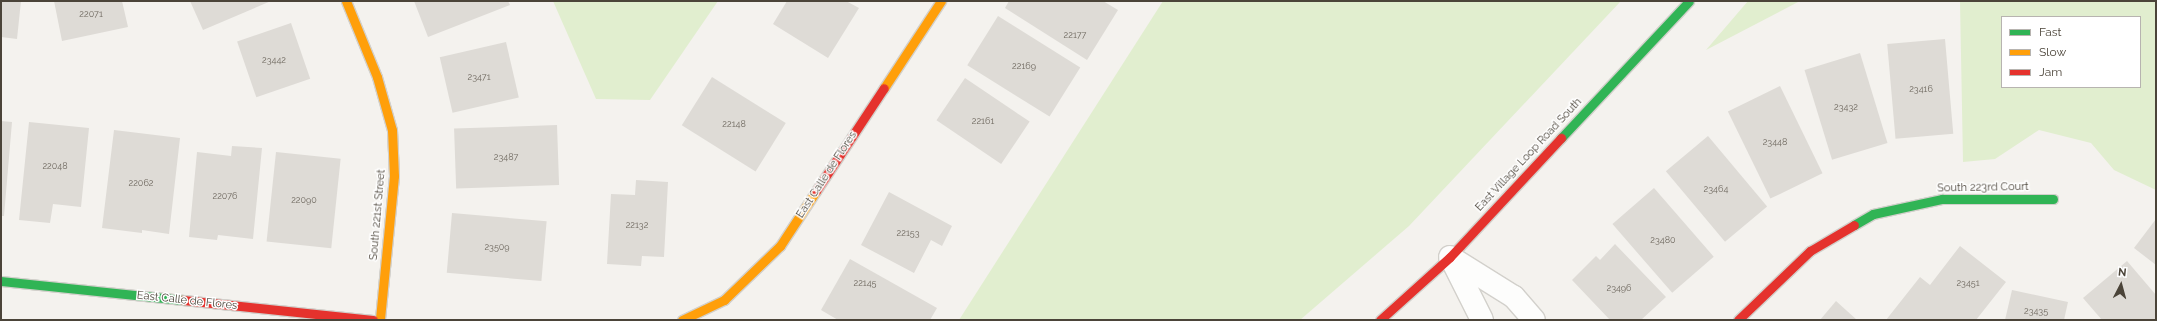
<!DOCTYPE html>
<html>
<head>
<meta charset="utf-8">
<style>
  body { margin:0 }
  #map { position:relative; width:2157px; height:321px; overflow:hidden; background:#f4f2ee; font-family:Raleway,sans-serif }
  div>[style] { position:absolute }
  .green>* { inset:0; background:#e1eecf }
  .building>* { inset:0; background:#dedbd6; transform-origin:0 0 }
  .roads { filter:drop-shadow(1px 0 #d2d0cb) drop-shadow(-1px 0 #d2d0cb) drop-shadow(0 1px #d2d0cb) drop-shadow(0 -1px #d2d0cb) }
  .street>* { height:22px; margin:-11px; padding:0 11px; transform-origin:11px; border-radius:11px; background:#fdfdfc }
  .fast>* { height:9px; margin:-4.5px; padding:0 4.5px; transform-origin:4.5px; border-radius:4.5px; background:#30b455 }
  .slow>* { height:9px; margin:-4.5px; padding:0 4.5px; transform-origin:4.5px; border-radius:4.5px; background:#ff9f0a }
  .jam>* { height:9px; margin:-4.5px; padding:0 4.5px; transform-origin:4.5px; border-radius:4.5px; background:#e5322d }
  span { translate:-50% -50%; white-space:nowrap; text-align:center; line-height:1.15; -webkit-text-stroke:3px #fff; paint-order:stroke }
  .number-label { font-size:9px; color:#706a61 }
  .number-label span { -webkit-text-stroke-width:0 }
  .street-label { font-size:11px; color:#4b4439 }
  .frame { position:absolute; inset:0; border:2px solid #4b4439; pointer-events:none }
  .legend { position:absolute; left:2001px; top:16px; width:140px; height:72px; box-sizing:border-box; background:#fff; border:1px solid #b7b4b0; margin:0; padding:5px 7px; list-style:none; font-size:12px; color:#4b4439 }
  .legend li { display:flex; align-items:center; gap:8px; height:20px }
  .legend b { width:20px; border:1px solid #b7b4b0 }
  .north { position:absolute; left:2101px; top:265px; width:40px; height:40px; -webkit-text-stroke:3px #fff; paint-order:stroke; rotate:6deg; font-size:11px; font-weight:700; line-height:16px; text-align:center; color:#4b4439 }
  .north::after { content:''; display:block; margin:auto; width:14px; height:18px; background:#4b4439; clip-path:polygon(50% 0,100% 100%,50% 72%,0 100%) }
</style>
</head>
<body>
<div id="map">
  <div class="green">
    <i style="clip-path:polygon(553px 1px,718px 1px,650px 100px,596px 99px)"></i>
    <i style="clip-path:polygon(1163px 1px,1621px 1px,1409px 226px,1300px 320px,959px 320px)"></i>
    <i style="clip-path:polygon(1748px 1px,1800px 1px,1706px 50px)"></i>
    <i style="clip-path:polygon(evenodd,1960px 1px,2156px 1px,2156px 190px,2114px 170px,2091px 143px,2039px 130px,1995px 159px,1963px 162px,1960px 1px,2002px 17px,2140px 17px,2140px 87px,2002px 87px,2002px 17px)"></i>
  </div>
  <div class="building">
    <i style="clip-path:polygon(1px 1px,21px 1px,17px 39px,1px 37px)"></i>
    <i style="clip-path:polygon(54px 1px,122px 1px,128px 27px,62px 41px)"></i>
    <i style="clip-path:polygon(190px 1px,271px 1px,203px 30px)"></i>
    <i style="clip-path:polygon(414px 1px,508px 1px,510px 5px,428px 37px)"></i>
    <i style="clip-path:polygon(787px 1px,846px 1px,859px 8px,828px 58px,773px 24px)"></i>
    <i style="clip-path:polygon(1009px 1px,1103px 1px,1118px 10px,1087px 60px,1005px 8px)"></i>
    <i style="left:998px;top:16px;width:97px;height:58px;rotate:32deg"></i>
    <i style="left:291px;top:23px;width:59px;height:57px;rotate:71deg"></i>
    <i style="left:1945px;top:39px;width:95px;height:58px;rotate:85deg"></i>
    <i style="left:506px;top:42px;width:57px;height:68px;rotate:77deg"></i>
    <i style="left:1860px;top:53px;width:94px;height:58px;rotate:73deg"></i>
    <i style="left:712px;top:77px;width:87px;height:57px;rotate:32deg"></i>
    <i style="left:965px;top:78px;width:78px;height:51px;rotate:34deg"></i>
    <i style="left:1780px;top:86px;width:97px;height:58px;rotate:64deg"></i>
    <i style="clip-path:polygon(1px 121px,12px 122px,4px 216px,1px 216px)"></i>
    <i style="clip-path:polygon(29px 122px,89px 128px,81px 207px,53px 204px,50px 223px,19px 220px)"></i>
    <i style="left:557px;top:125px;width:60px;height:103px;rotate:88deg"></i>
    <i style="clip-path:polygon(114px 130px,180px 138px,169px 234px,142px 230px,142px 233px,102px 228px)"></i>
    <i style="left:1708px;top:136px;width:92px;height:55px;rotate:50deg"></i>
    <i style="clip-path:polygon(232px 146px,262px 148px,253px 239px,218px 235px,217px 240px,189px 237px,197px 152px,231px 156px)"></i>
    <i style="left:276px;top:152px;width:65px;height:90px;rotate:6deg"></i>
    <i style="clip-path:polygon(636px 180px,668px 182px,664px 257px,642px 256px,641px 266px,607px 264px,611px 194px,635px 195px)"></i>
    <i style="left:1654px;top:188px;width:91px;height:55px;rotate:49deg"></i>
    <i style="clip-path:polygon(889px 192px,952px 226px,942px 246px,931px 240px,914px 273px,861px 245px)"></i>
    <i style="left:452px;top:213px;width:95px;height:60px;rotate:5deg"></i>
    <i style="clip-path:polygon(2156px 219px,2156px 265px,2134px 248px)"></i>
    <i style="clip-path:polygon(1615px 244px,1666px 297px,1641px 320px,1610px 320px,1572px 280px,1596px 256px,1600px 260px)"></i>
    <i style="clip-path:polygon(1960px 246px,2006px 282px,1976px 320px,1886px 320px,1920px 277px,1930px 285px)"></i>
    <i style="clip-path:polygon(850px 259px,937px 308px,930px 320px,838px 320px,821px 310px)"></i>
    <i style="clip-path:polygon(2127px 261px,2156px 295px,2156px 320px,2102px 320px,2083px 298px)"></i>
    <i style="clip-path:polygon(2012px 290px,2068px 302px,2064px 320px,2005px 320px)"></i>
    <i style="clip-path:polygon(1836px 301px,1857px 320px,1820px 320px)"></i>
  </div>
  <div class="roads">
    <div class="street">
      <i style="left:1450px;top:257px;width:75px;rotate:32deg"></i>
      <i style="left:1514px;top:297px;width:30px;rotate:49deg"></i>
      <i style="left:1451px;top:258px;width:69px;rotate:63.4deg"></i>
    </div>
    <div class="fast">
      <i style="left:1561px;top:138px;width:187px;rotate:-46.9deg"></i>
      <i style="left:1854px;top:225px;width:22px;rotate:-30deg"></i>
      <i style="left:1873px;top:214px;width:71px;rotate:-12.3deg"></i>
      <i style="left:1942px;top:199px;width:111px"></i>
      <i style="left:1px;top:281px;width:183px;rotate:6deg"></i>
    </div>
    <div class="slow">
      <i style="left:346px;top:1px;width:82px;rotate:67.8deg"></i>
      <i style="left:377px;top:77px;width:55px;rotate:74.2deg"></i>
      <i style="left:392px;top:130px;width:46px;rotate:87.5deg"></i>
      <i style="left:394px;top:176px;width:145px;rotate:95.6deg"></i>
      <i style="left:884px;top:88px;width:104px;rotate:-56.8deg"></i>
      <i style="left:682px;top:320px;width:47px;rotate:-25.5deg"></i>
      <i style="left:724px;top:300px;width:78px;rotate:-44deg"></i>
      <i style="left:780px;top:246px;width:66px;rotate:-56.8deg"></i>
    </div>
    <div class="jam">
      <i style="left:816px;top:191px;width:123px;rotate:-56.6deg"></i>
      <i style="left:183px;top:300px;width:191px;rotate:6deg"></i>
      <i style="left:1380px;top:320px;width:94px;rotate:-42deg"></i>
      <i style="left:1450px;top:257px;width:163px;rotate:-47deg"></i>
      <i style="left:1738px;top:320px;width:100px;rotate:-43.8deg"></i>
      <i style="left:1810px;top:251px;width:51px;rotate:-30.6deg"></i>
    </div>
  </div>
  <div class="number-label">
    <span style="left:91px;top:14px">22071</span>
    <span style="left:1075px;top:35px">22177</span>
    <span style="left:274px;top:60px">23442</span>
    <span style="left:1024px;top:66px">22169</span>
    <span style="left:479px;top:77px">23471</span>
    <span style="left:1921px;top:89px">23416</span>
    <span style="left:1846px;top:107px">23432</span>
    <span style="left:983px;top:121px">22161</span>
    <span style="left:734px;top:124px">22148</span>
    <span style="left:1775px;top:142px">23448</span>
    <span style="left:506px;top:157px">23487</span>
    <span style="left:55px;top:166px">22048</span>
    <span style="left:141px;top:183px">22062</span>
    <span style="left:1716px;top:189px">23464</span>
    <span style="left:225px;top:196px">22076</span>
    <span style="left:304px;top:200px">22090</span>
    <span style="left:637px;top:225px">22132</span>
    <span style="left:908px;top:233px">22153</span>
    <span style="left:1663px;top:240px">23480</span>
    <span style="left:497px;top:247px">23509</span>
    <span style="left:865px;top:283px">22145</span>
    <span style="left:1968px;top:283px">23451</span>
    <span style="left:1619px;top:288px">23496</span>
    <span style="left:2036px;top:311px">23435</span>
  </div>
  <div class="street-label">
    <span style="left:1529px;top:155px;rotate:-47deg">East Village Loop Road South</span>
    <span style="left:827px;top:175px;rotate:-57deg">East Calle de Flores</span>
    <span style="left:1983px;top:188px;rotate:-1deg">South 223rd Court</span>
    <span style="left:378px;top:215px;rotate:-85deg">South 221st Street</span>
    <span style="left:187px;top:301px;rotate:6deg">East Calle de Flores</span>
  </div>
  <div class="frame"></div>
  <ul class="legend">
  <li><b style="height:5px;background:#30b455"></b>Fast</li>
  <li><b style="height:5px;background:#ff9f0a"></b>Slow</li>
  <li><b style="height:5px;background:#e5322d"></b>Jam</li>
  </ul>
  <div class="north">N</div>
</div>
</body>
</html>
